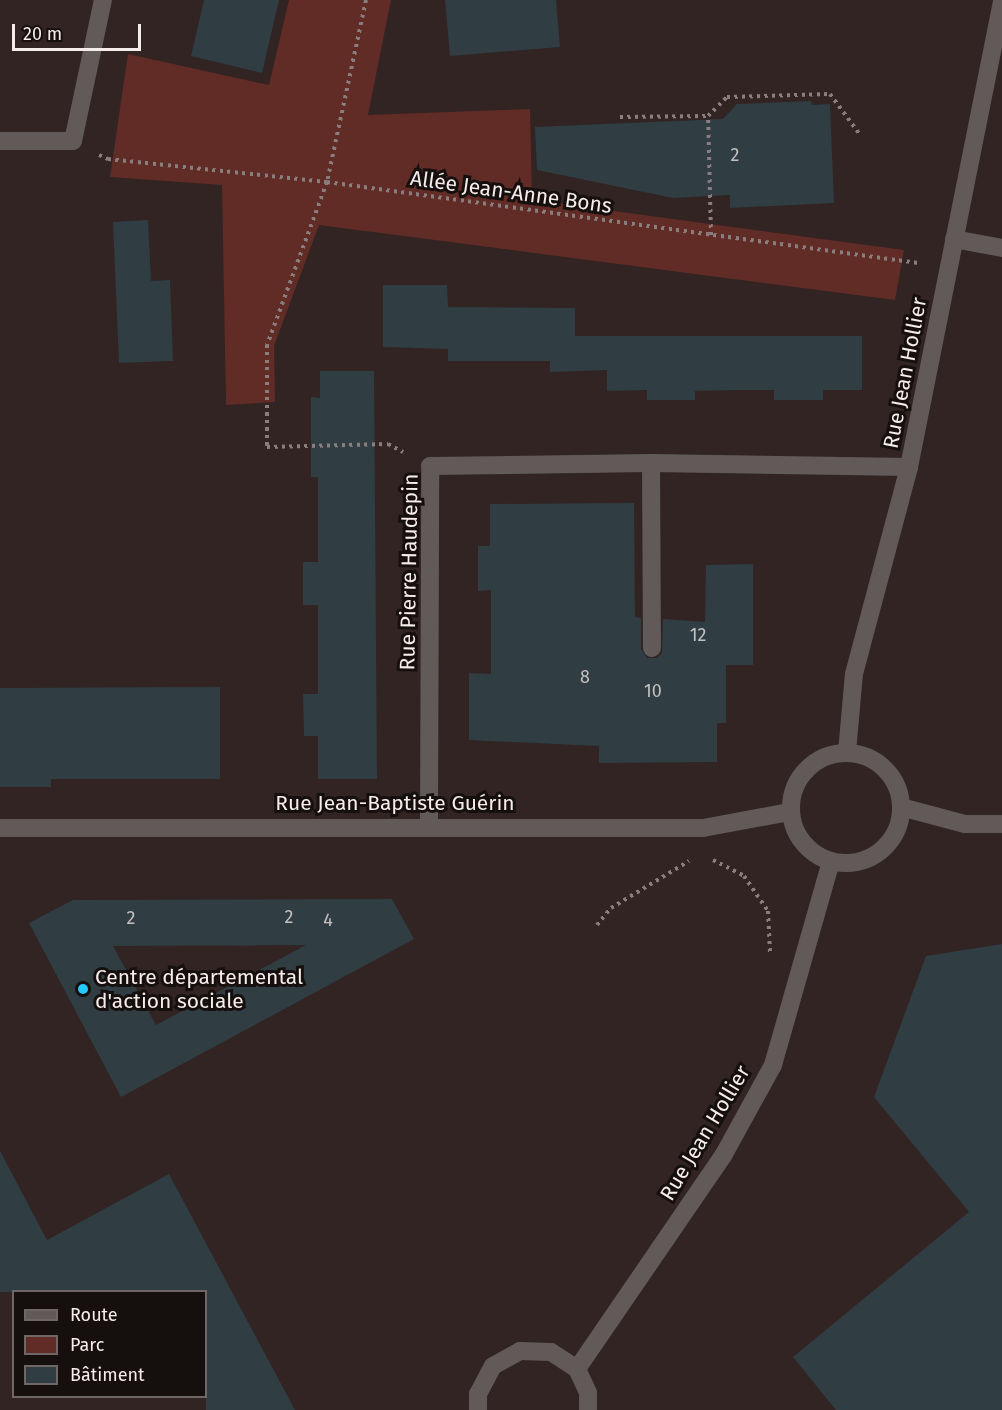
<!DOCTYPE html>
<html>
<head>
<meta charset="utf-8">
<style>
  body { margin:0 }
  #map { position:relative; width:1002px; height:1410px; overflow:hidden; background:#312423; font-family:"Fira Sans",sans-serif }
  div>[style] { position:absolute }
  .green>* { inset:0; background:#612b26 }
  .building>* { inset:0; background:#303d43 }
  .path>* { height:4px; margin-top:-2px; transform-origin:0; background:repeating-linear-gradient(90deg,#897e7d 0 3px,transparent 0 7.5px) }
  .street>* { height:18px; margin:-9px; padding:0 9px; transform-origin:9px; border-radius:9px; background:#615a59 }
  .street>.ring { margin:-9px; padding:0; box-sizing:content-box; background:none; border:18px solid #615a59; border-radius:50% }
  .dots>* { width:16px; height:16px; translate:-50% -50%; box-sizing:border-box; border:3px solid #150f0e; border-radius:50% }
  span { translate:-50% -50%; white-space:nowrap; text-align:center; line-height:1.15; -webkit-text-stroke:6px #150f0e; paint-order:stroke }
  .number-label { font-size:18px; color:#c4c0c1 }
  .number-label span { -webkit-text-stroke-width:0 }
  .street-label { font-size:21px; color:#f5eceb }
  .poi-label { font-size:21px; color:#f5eceb }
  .left { translate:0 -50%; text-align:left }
  .legend { position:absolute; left:12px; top:1290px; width:195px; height:108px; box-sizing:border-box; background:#150f0e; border:2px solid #6f6766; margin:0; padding:8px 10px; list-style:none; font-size:18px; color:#f5eceb }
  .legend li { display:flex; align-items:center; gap:12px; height:30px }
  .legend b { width:30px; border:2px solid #6f6766 }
  .scale { position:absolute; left:12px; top:24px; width:129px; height:27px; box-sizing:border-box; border:3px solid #f5eceb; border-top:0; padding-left:8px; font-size:18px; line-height:21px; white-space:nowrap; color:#f5eceb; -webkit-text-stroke:4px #150f0e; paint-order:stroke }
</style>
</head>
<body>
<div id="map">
  <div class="green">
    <i style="clip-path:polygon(289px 0,391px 0,368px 115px,530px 109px,532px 200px,904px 250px,895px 300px,319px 225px,274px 346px,275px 402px,226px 405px,222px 185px,110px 177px,128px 54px,269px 85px)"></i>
  </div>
  <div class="building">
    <i style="clip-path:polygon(204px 0,279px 0,262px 73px,191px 56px)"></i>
    <i style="clip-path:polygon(445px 0,556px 0,560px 47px,450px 56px)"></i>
    <i style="clip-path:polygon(811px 101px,812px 105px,830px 104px,834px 203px,730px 208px,730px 195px,673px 198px,537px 170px,535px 127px,723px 119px,737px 104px)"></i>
    <i style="clip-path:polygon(148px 220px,151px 281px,170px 280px,173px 361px,119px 363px,113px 222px)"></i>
    <i style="clip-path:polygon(383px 285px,447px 285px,448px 307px,575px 308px,575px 336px,862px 336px,862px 390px,823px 390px,823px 400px,774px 400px,774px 390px,735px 390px,695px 391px,695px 400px,647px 400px,647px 390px,607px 391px,607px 370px,550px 372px,550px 361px,448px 361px,448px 349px,383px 347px)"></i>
    <i style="clip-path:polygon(320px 371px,374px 371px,377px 779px,318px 779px,318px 736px,304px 736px,303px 694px,318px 694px,318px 605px,303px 605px,303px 562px,318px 562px,318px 477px,311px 477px,311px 397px,320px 398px)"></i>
    <i style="clip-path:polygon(634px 503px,635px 617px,641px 618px,641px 649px,647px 658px,657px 658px,662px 653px,663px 619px,705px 622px,706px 565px,753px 564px,753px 665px,726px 665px,726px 723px,717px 723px,717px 762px,599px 763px,599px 746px,469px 740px,469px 673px,491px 674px,491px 590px,478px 591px,478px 546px,490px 546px,490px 504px)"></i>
    <i style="clip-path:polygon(220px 687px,220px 779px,51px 779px,51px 787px,0 787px,0 688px)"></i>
    <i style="clip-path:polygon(evenodd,392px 899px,414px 939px,121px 1097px,29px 923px,73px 900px,392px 899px,306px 945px,156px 1025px,113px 946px,306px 945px)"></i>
    <i style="clip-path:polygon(1002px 944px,1002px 1410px,836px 1410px,793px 1357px,969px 1212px,874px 1097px,926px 956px)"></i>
    <i style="clip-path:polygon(0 1151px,47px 1240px,169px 1174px,295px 1410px,206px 1410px,206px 1292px,0 1292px)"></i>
  </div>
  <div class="path">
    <i style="left:366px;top:0;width:186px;rotate:102.1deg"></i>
    <i style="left:327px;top:182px;width:174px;rotate:110.2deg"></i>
    <i style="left:267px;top:345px;width:102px;rotate:90deg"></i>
    <i style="left:267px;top:447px;width:121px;rotate:-1.4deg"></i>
    <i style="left:388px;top:444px;width:17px;rotate:28deg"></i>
    <i style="left:620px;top:117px;width:88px;rotate:-0.7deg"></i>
    <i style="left:99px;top:155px;width:10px;rotate:24deg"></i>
    <i style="left:108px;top:159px;width:220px;rotate:6deg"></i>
    <i style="left:327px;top:182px;width:597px;rotate:7.8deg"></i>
    <i style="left:711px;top:235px;width:119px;rotate:-91.4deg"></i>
    <i style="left:708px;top:116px;width:27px;rotate:-45deg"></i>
    <i style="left:727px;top:97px;width:103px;rotate:-1.7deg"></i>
    <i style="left:830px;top:94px;width:52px;rotate:53.6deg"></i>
    <i style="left:713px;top:860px;width:35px;rotate:27deg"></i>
    <i style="left:744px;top:876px;width:42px;rotate:55.6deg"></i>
    <i style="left:768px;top:911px;width:41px;rotate:87.2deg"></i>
    <i style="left:597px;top:925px;width:22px;rotate:-51deg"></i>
    <i style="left:611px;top:908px;width:91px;rotate:-31.1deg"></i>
  </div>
  <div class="street">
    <i style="left:0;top:141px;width:73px"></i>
    <i style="left:73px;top:141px;width:144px;rotate:-78deg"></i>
    <i style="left:954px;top:239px;width:49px;rotate:10.6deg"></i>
    <i style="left:651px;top:463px;width:185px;rotate:89.7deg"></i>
    <i style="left:847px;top:752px;width:78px;rotate:-84.9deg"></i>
    <i style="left:854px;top:674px;width:214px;rotate:-75.1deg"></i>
    <i style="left:909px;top:467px;width:475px;rotate:-78.7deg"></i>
    <i class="ring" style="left:791px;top:753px;width:92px;height:92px"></i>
    <i style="left:901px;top:807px;width:66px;rotate:14.9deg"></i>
    <i style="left:965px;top:824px;width:37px"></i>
    <i style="left:429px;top:825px;width:359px;rotate:-89.8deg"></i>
    <i style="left:430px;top:466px;width:221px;rotate:-0.8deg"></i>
    <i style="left:651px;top:463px;width:258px;rotate:0.9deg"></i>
    <i style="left:0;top:828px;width:703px"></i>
    <i style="left:703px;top:828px;width:87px;rotate:-10.5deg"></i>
    <i style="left:577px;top:1369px;width:258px;rotate:-55.6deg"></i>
    <i style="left:723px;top:1156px;width:104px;rotate:-61.2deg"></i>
    <i style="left:773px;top:1065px;width:211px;rotate:-74.1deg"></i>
    <i style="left:478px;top:1410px;width:16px;rotate:-90deg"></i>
    <i style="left:478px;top:1394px;width:32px;rotate:-62deg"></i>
    <i style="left:493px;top:1366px;width:31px;rotate:-29deg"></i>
    <i style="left:520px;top:1351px;width:31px;rotate:2deg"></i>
    <i style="left:551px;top:1352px;width:31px;rotate:33deg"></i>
    <i style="left:577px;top:1369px;width:26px;rotate:65deg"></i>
    <i style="left:588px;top:1393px;width:17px;rotate:90deg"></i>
  </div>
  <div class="dots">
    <i style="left:83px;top:989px;background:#21c9fd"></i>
  </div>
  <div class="number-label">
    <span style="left:735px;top:155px">2</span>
    <span style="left:698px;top:635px">12</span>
    <span style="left:585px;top:677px">8</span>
    <span style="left:653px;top:691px">10</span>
    <span style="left:289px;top:917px">2</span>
    <span style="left:131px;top:918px">2</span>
    <span style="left:328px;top:920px">4</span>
  </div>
  <div class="street-label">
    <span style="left:511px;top:192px;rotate:8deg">Allée Jean-Anne Bons</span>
    <span style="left:905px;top:373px;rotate:-79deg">Rue Jean Hollier</span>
    <span style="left:409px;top:572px;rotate:-89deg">Rue Pierre Haudepin</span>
    <span style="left:395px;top:803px">Rue Jean-Baptiste Guérin</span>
    <span style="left:705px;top:1133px;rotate:-59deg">Rue Jean Hollier</span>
  </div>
  <div class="poi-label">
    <span class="left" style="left:95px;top:989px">Centre départemental<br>d'action sociale</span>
  </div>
  <ul class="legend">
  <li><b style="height:8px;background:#615a59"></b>Route</li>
  <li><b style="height:16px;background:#612b26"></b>Parc</li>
  <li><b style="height:16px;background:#303d43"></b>Bâtiment</li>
  </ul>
  <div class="scale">20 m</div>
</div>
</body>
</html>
